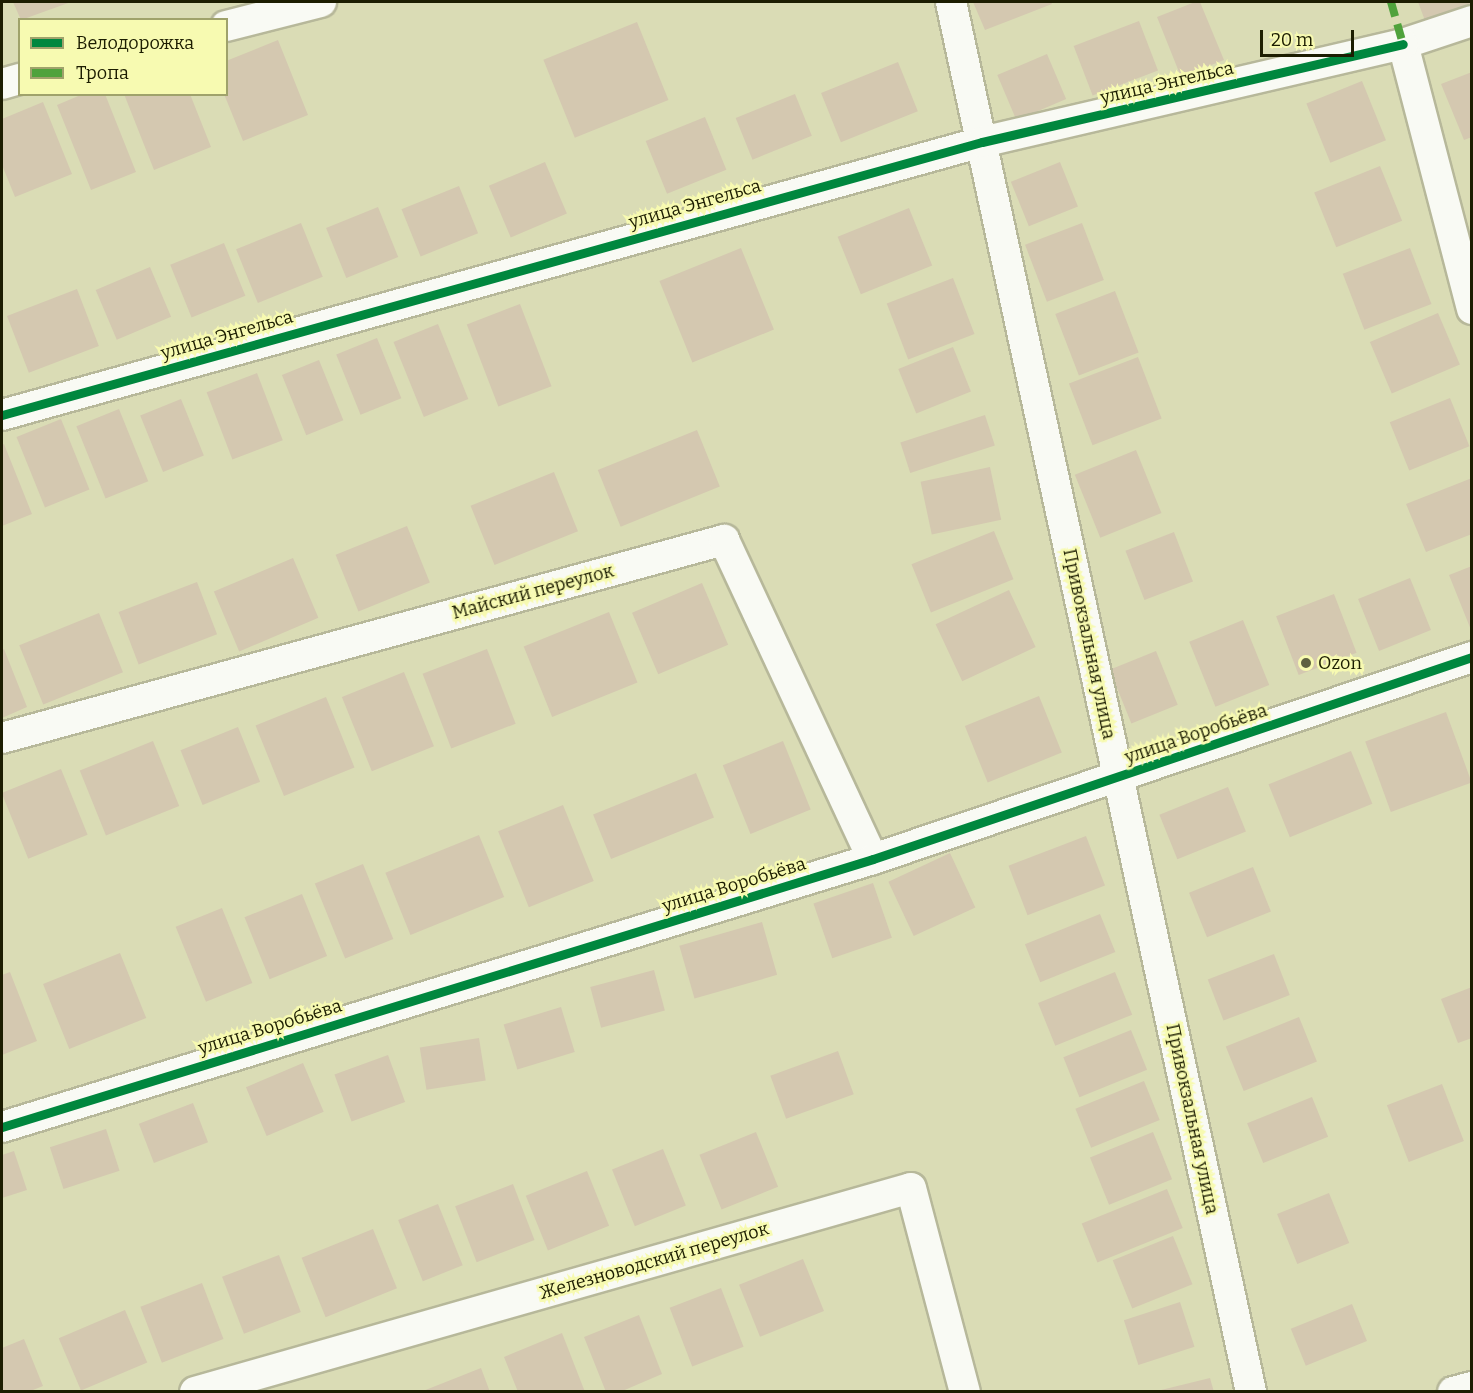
<!DOCTYPE html>
<html>
<head>
<meta charset="utf-8">
<style>
  body { margin:0 }
  #map { position:relative; width:1473px; height:1393px; overflow:hidden; background:#dadcb5; font-family:Bitter,serif }
  div>[style] { position:absolute }
  .building>* { inset:0; background:#d4c8b0; transform-origin:0 0 }
  .roads { filter:drop-shadow(2px 0 #b7b89a) drop-shadow(-2px 0 #b7b89a) drop-shadow(0 2px #b7b89a) drop-shadow(0 -2px #b7b89a) }
  .minor>* { height:30px; margin:-15px; padding:0 15px; transform-origin:15px; border-radius:15px; background:#f9faf4 }
  .quiet>* { height:8px; margin-top:-4px; transform-origin:0; background:repeating-linear-gradient(90deg,#4fa23c 0 15px,transparent 0 23px) }
  .cycleway>* { height:9px; margin:-4.5px; padding:0 4.5px; transform-origin:4.5px; border-radius:4.5px; background:#00873e }
  .dots>* { width:16px; height:16px; translate:-50% -50%; box-sizing:border-box; border:3px solid #f7fab1; border-radius:50% }
  span { translate:-50% -50%; white-space:nowrap; text-align:center; line-height:1.15; -webkit-text-stroke:5px #f7fab1; paint-order:stroke }
  .street-label { font-size:18px; color:#1c1d01 }
  .poi-label { font-size:18px; color:#1c1d01 }
  .left { translate:0 -50%; text-align:left }
  .frame { position:absolute; inset:0; border:3px solid #1c1d01; pointer-events:none }
  .legend { position:absolute; left:18px; top:18px; width:210px; height:78px; box-sizing:border-box; background:#f7fab1; border:2px solid #9fa26b; margin:0; padding:8px 10px; list-style:none; font-size:18px; color:#1c1d01 }
  .legend li { display:flex; align-items:center; gap:12px; height:30px }
  .legend b { width:30px; border:2px solid #9fa26b }
  .scale { position:absolute; left:1260px; top:30px; width:94px; height:27px; box-sizing:border-box; border:3px solid #1c1d01; border-top:0; padding-left:8px; font-size:18px; line-height:21px; white-space:nowrap; color:#1c1d01; -webkit-text-stroke:4px #f7fab1; paint-order:stroke }
</style>
</head>
<body>
<div id="map">
  <div class="building">
    <i style="clip-path:polygon(13px 2px,71px 2px,21px 20px)"></i>
    <i style="clip-path:polygon(973px 2px,1051px 2px,1052px 4px,985px 30px)"></i>
    <i style="clip-path:polygon(1195px 2px,1200px 2px,1224px 60px,1181px 77px,1157px 17px)"></i>
    <i style="clip-path:polygon(1418px 2px,1472px 2px,1472px 8px,1427px 26px)"></i>
    <i style="left:1139px;top:21px;width:53px;height:70px;rotate:69deg"></i>
    <i style="left:637px;top:22px;width:84px;height:101px;rotate:68deg"></i>
    <i style="clip-path:polygon(278px 40px,308px 115px,243px 141px,224px 94px,226px 61px)"></i>
    <i style="left:1047px;top:54px;width:49px;height:54px;rotate:67deg"></i>
    <i style="left:898px;top:62px;width:53px;height:83px;rotate:68deg"></i>
    <i style="clip-path:polygon(1472px 72px,1472px 137px,1464px 140px,1441px 84px)"></i>
    <i style="left:1362px;top:81px;width:64px;height:60px;rotate:68deg"></i>
    <i style="clip-path:polygon(83px 94px,105px 94px,136px 172px,91px 190px,57px 105px)"></i>
    <i style="clip-path:polygon(124px 94px,190px 94px,211px 147px,154px 170px)"></i>
    <i style="left:795px;top:94px;width:45px;height:64px;rotate:68deg"></i>
    <i style="clip-path:polygon(43px 102px,72px 174px,15px 197px,2px 165px,2px 119px)"></i>
    <i style="left:705px;top:117px;width:57px;height:64px;rotate:68deg"></i>
    <i style="left:545px;top:162px;width:56px;height:61px;rotate:67deg"></i>
    <i style="left:1060px;top:162px;width:48px;height:53px;rotate:68deg"></i>
    <i style="left:1380px;top:166px;width:59px;height:71px;rotate:68deg"></i>
    <i style="left:459px;top:186px;width:51px;height:62px;rotate:68deg"></i>
    <i style="left:378px;top:207px;width:54px;height:56px;rotate:68deg"></i>
    <i style="left:909px;top:208px;width:62px;height:77px;rotate:68deg"></i>
    <i style="left:301px;top:223px;width:58px;height:70px;rotate:68deg"></i>
    <i style="left:1082px;top:223px;width:61px;height:61px;rotate:69deg"></i>
    <i style="left:224px;top:243px;width:57px;height:58px;rotate:68deg"></i>
    <i style="left:741px;top:248px;width:88px;height:88px;rotate:68deg"></i>
    <i style="left:1410px;top:248px;width:60px;height:72px;rotate:69deg"></i>
    <i style="left:150px;top:267px;width:54px;height:59px;rotate:67deg"></i>
    <i style="left:953px;top:278px;width:60px;height:71px;rotate:69deg"></i>
    <i style="left:77px;top:289px;width:61px;height:75px;rotate:69deg"></i>
    <i style="left:1115px;top:291px;width:66px;height:64px;rotate:69deg"></i>
    <i style="left:520px;top:304px;width:88px;height:57px;rotate:69deg"></i>
    <i style="left:1438px;top:313px;width:56px;height:74px;rotate:67deg"></i>
    <i style="left:438px;top:324px;width:81px;height:48px;rotate:68deg"></i>
    <i style="left:377px;top:338px;width:65px;height:44px;rotate:68deg"></i>
    <i style="left:953px;top:347px;width:48px;height:59px;rotate:68deg"></i>
    <i style="left:1138px;top:357px;width:66px;height:74px;rotate:69deg"></i>
    <i style="left:319px;top:360px;width:65px;height:40px;rotate:68deg"></i>
    <i style="left:257px;top:373px;width:72px;height:54px;rotate:69deg"></i>
    <i style="left:1450px;top:398px;width:52px;height:65px;rotate:68deg"></i>
    <i style="left:181px;top:399px;width:61px;height:44px;rotate:68deg"></i>
    <i style="left:119px;top:409px;width:78px;height:46px;rotate:68deg"></i>
    <i style="left:985px;top:415px;width:32px;height:89px;rotate:72deg"></i>
    <i style="left:61px;top:419px;width:76px;height:48px;rotate:68deg"></i>
    <i style="left:697px;top:430px;width:61px;height:107px;rotate:68deg"></i>
    <i style="clip-path:polygon(4px 444px,32px 514px,2px 526px,2px 445px)"></i>
    <i style="left:1136px;top:450px;width:68px;height:66px;rotate:68deg"></i>
    <i style="left:990px;top:467px;width:54px;height:71px;rotate:78deg"></i>
    <i style="left:554px;top:472px;width:64px;height:90px;rotate:68deg"></i>
    <i style="clip-path:polygon(1472px 478px,1472px 534px,1426px 552px,1406px 504px)"></i>
    <i style="left:407px;top:526px;width:61px;height:77px;rotate:68deg"></i>
    <i style="left:994px;top:531px;width:52px;height:89px;rotate:68deg"></i>
    <i style="left:1174px;top:532px;width:53px;height:52px;rotate:69deg"></i>
    <i style="left:293px;top:558px;width:65px;height:86px;rotate:67deg"></i>
    <i style="clip-path:polygon(1472px 566px,1472px 630px,1471px 630px,1449px 575px)"></i>
    <i style="left:1410px;top:578px;width:56px;height:56px;rotate:68deg"></i>
    <i style="left:197px;top:582px;width:56px;height:84px;rotate:69deg"></i>
    <i style="left:702px;top:583px;width:67px;height:76px;rotate:67deg"></i>
    <i style="left:1009px;top:590px;width:63px;height:81px;rotate:65deg"></i>
    <i style="left:1334px;top:594px;width:63px;height:62px;rotate:69deg"></i>
    <i style="left:609px;top:612px;width:76px;height:92px;rotate:68deg"></i>
    <i style="left:99px;top:613px;width:64px;height:86px;rotate:68deg"></i>
    <i style="left:1243px;top:620px;width:70px;height:58px;rotate:68deg"></i>
    <i style="clip-path:polygon(4px 649px,27px 707px,2px 718px,2px 650px)"></i>
    <i style="left:487px;top:649px;width:80px;height:69px;rotate:69deg"></i>
    <i style="left:1156px;top:651px;width:58px;height:50px;rotate:68deg"></i>
    <i style="left:404px;top:672px;width:80px;height:67px;rotate:68deg"></i>
    <i style="left:1039px;top:696px;width:61px;height:80px;rotate:68deg"></i>
    <i style="left:326px;top:697px;width:76px;height:76px;rotate:68deg"></i>
    <i style="left:1446px;top:712px;width:75px;height:86px;rotate:70deg"></i>
    <i style="left:238px;top:727px;width:59px;height:62px;rotate:68deg"></i>
    <i style="left:153px;top:741px;width:70px;height:79px;rotate:68deg"></i>
    <i style="left:783px;top:741px;width:74px;height:65px;rotate:68deg"></i>
    <i style="left:1351px;top:751px;width:57px;height:89px;rotate:68deg"></i>
    <i style="left:61px;top:769px;width:71px;height:64px;rotate:68deg"></i>
    <i style="left:696px;top:773px;width:48px;height:111px;rotate:68deg"></i>
    <i style="left:1228px;top:787px;width:48px;height:74px;rotate:68deg"></i>
    <i style="left:563px;top:805px;width:82px;height:70px;rotate:68deg"></i>
    <i style="left:479px;top:835px;width:67px;height:101px;rotate:68deg"></i>
    <i style="left:1086px;top:836px;width:53px;height:83px;rotate:69deg"></i>
    <i style="left:950px;top:853px;width:60px;height:68px;rotate:65deg"></i>
    <i style="left:363px;top:864px;width:81px;height:52px;rotate:68deg"></i>
    <i style="left:1253px;top:867px;width:48px;height:69px;rotate:68deg"></i>
    <i style="left:873px;top:883px;width:58px;height:63px;rotate:71deg"></i>
    <i style="left:302px;top:894px;width:67px;height:62px;rotate:68deg"></i>
    <i style="left:222px;top:908px;width:81px;height:50px;rotate:68deg"></i>
    <i style="left:1100px;top:914px;width:41px;height:81px;rotate:68deg"></i>
    <i style="left:762px;top:922px;width:55px;height:86px;rotate:74deg"></i>
    <i style="left:120px;top:953px;width:70px;height:83px;rotate:68deg"></i>
    <i style="left:1274px;top:954px;width:44px;height:71px;rotate:69deg"></i>
    <i style="left:654px;top:970px;width:42px;height:66px;rotate:75deg"></i>
    <i style="clip-path:polygon(10px 972px,37px 1041px,2px 1055px,2px 975px)"></i>
    <i style="left:1115px;top:972px;width:46px;height:83px;rotate:68deg"></i>
    <i style="clip-path:polygon(1472px 987px,1472px 1038px,1458px 1043px,1441px 999px)"></i>
    <i style="left:561px;top:1007px;width:47px;height:60px;rotate:73deg"></i>
    <i style="left:1299px;top:1017px;width:48px;height:79px;rotate:68deg"></i>
    <i style="left:1131px;top:1030px;width:43px;height:73px;rotate:68deg"></i>
    <i style="left:479px;top:1038px;width:43px;height:60px;rotate:81deg"></i>
    <i style="left:838px;top:1051px;width:46px;height:72px;rotate:70deg"></i>
    <i style="left:388px;top:1055px;width:50px;height:57px;rotate:70deg"></i>
    <i style="left:303px;top:1063px;width:53px;height:62px;rotate:67deg"></i>
    <i style="left:1144px;top:1081px;width:42px;height:74px;rotate:68deg"></i>
    <i style="left:1442px;top:1084px;width:61px;height:59px;rotate:69deg"></i>
    <i style="left:1312px;top:1097px;width:43px;height:70px;rotate:68deg"></i>
    <i style="left:193px;top:1103px;width:42px;height:58px;rotate:69deg"></i>
    <i style="left:106px;top:1129px;width:44px;height:59px;rotate:72deg"></i>
    <i style="left:756px;top:1132px;width:59px;height:61px;rotate:68deg"></i>
    <i style="left:1153px;top:1132px;width:51px;height:68px;rotate:68deg"></i>
    <i style="left:663px;top:1149px;width:61px;height:55px;rotate:68deg"></i>
    <i style="clip-path:polygon(14px 1151px,27px 1190px,2px 1198px,2px 1155px)"></i>
    <i style="left:587px;top:1171px;width:59px;height:66px;rotate:68deg"></i>
    <i style="left:513px;top:1184px;width:60px;height:62px;rotate:69deg"></i>
    <i style="left:1167px;top:1189px;width:42px;height:92px;rotate:68deg"></i>
    <i style="left:1329px;top:1193px;width:54px;height:56px;rotate:68deg"></i>
    <i style="left:438px;top:1204px;width:66px;height:43px;rotate:68deg"></i>
    <i style="left:373px;top:1229px;width:64px;height:77px;rotate:68deg"></i>
    <i style="left:1173px;top:1236px;width:52px;height:65px;rotate:68deg"></i>
    <i style="left:279px;top:1255px;width:61px;height:61px;rotate:69deg"></i>
    <i style="left:803px;top:1259px;width:56px;height:69px;rotate:68deg"></i>
    <i style="left:202px;top:1283px;width:60px;height:66px;rotate:69deg"></i>
    <i style="left:721px;top:1288px;width:63px;height:55px;rotate:69deg"></i>
    <i style="left:1180px;top:1302px;width:47px;height:59px;rotate:72deg"></i>
    <i style="left:1352px;top:1304px;width:40px;height:66px;rotate:68deg"></i>
    <i style="left:125px;top:1310px;width:57px;height:72px;rotate:67deg"></i>
    <i style="clip-path:polygon(639px 1315px,662px 1374px,620px 1392px,606px 1392px,584px 1337px)"></i>
    <i style="clip-path:polygon(562px 1333px,585px 1392px,518px 1392px,504px 1357px)"></i>
    <i style="clip-path:polygon(24px 1339px,43px 1386px,28px 1392px,2px 1392px,2px 1348px)"></i>
    <i style="clip-path:polygon(481px 1368px,490px 1392px,423px 1392px,423px 1391px)"></i>
    <i style="clip-path:polygon(1210px 1378px,1214px 1392px,1157px 1392px,1157px 1391px)"></i>
  </div>
  <div class="roads">
    <div class="minor">
      <i style="left:951px;top:2px;width:1422px;rotate:77.82deg"></i>
      <i style="left:1472px;top:21px;width:73px;rotate:161.6deg"></i>
      <i style="left:1403px;top:44px;width:274px;rotate:75.4deg"></i>
      <i style="left:226px;top:26px;width:98px;rotate:-14.2deg"></i>
      <i style="left:2px;top:84px;width:19px;rotate:-16deg"></i>
      <i style="left:2px;top:415px;width:1017px;rotate:-15.57deg"></i>
      <i style="left:982px;top:142px;width:432px;rotate:-13.1deg"></i>
      <i style="left:2px;top:738px;width:749px;rotate:-15.34deg"></i>
      <i style="left:724px;top:540px;width:352px;rotate:65deg"></i>
      <i style="left:2px;top:1127px;width:911px;rotate:-17.1deg"></i>
      <i style="left:873px;top:859px;width:632px;rotate:-18.64deg"></i>
      <i style="left:195px;top:1392px;width:744px;rotate:-15.9deg"></i>
      <i style="left:911px;top:1188px;width:211px;rotate:75.2deg"></i>
      <i style="left:1453px;top:1392px;width:20px;rotate:-15deg"></i>
    </div>
  </div>
  <div class="quiet">
    <i style="left:1391px;top:2px;width:44px;rotate:74.1deg"></i>
  </div>
  <div class="cycleway">
    <i style="left:2px;top:415px;width:1017px;rotate:-15.57deg"></i>
    <i style="left:982px;top:142px;width:432px;rotate:-13.1deg"></i>
    <i style="left:2px;top:1127px;width:911px;rotate:-17.1deg"></i>
    <i style="left:873px;top:859px;width:632px;rotate:-18.64deg"></i>
  </div>
  <div class="dots">
    <i style="left:1306px;top:663px;background:#5e6040"></i>
  </div>
  <div class="street-label">
    <span style="left:1167px;top:83px;rotate:-13deg">улица Энгельса</span>
    <span style="left:695px;top:204px;rotate:-16deg">улица Энгельса</span>
    <span style="left:227px;top:335px;rotate:-16deg">улица Энгельса</span>
    <span style="left:533px;top:592px;rotate:-15deg">Майский переулок</span>
    <span style="left:1089px;top:644px;rotate:78deg">Привокзальная улица</span>
    <span style="left:1196px;top:734px;rotate:-19deg">улица Воробьёва</span>
    <span style="left:734px;top:885px;rotate:-17deg">улица Воробьёва</span>
    <span style="left:270px;top:1027px;rotate:-17deg">улица Воробьёва</span>
    <span style="left:1192px;top:1119px;rotate:78deg">Привокзальная улица</span>
    <span style="left:654px;top:1261px;rotate:-16deg">Железноводский переулок</span>
  </div>
  <div class="poi-label">
    <span class="left" style="left:1318px;top:663px">Ozon</span>
  </div>
  <div class="frame"></div>
  <ul class="legend">
  <li><b style="height:8px;background:#00873e"></b>Велодорожка</li>
  <li><b style="height:8px;background:#4fa23c"></b>Тропа</li>
  </ul>
  <div class="scale">20 m</div>
</div>
</body>
</html>
